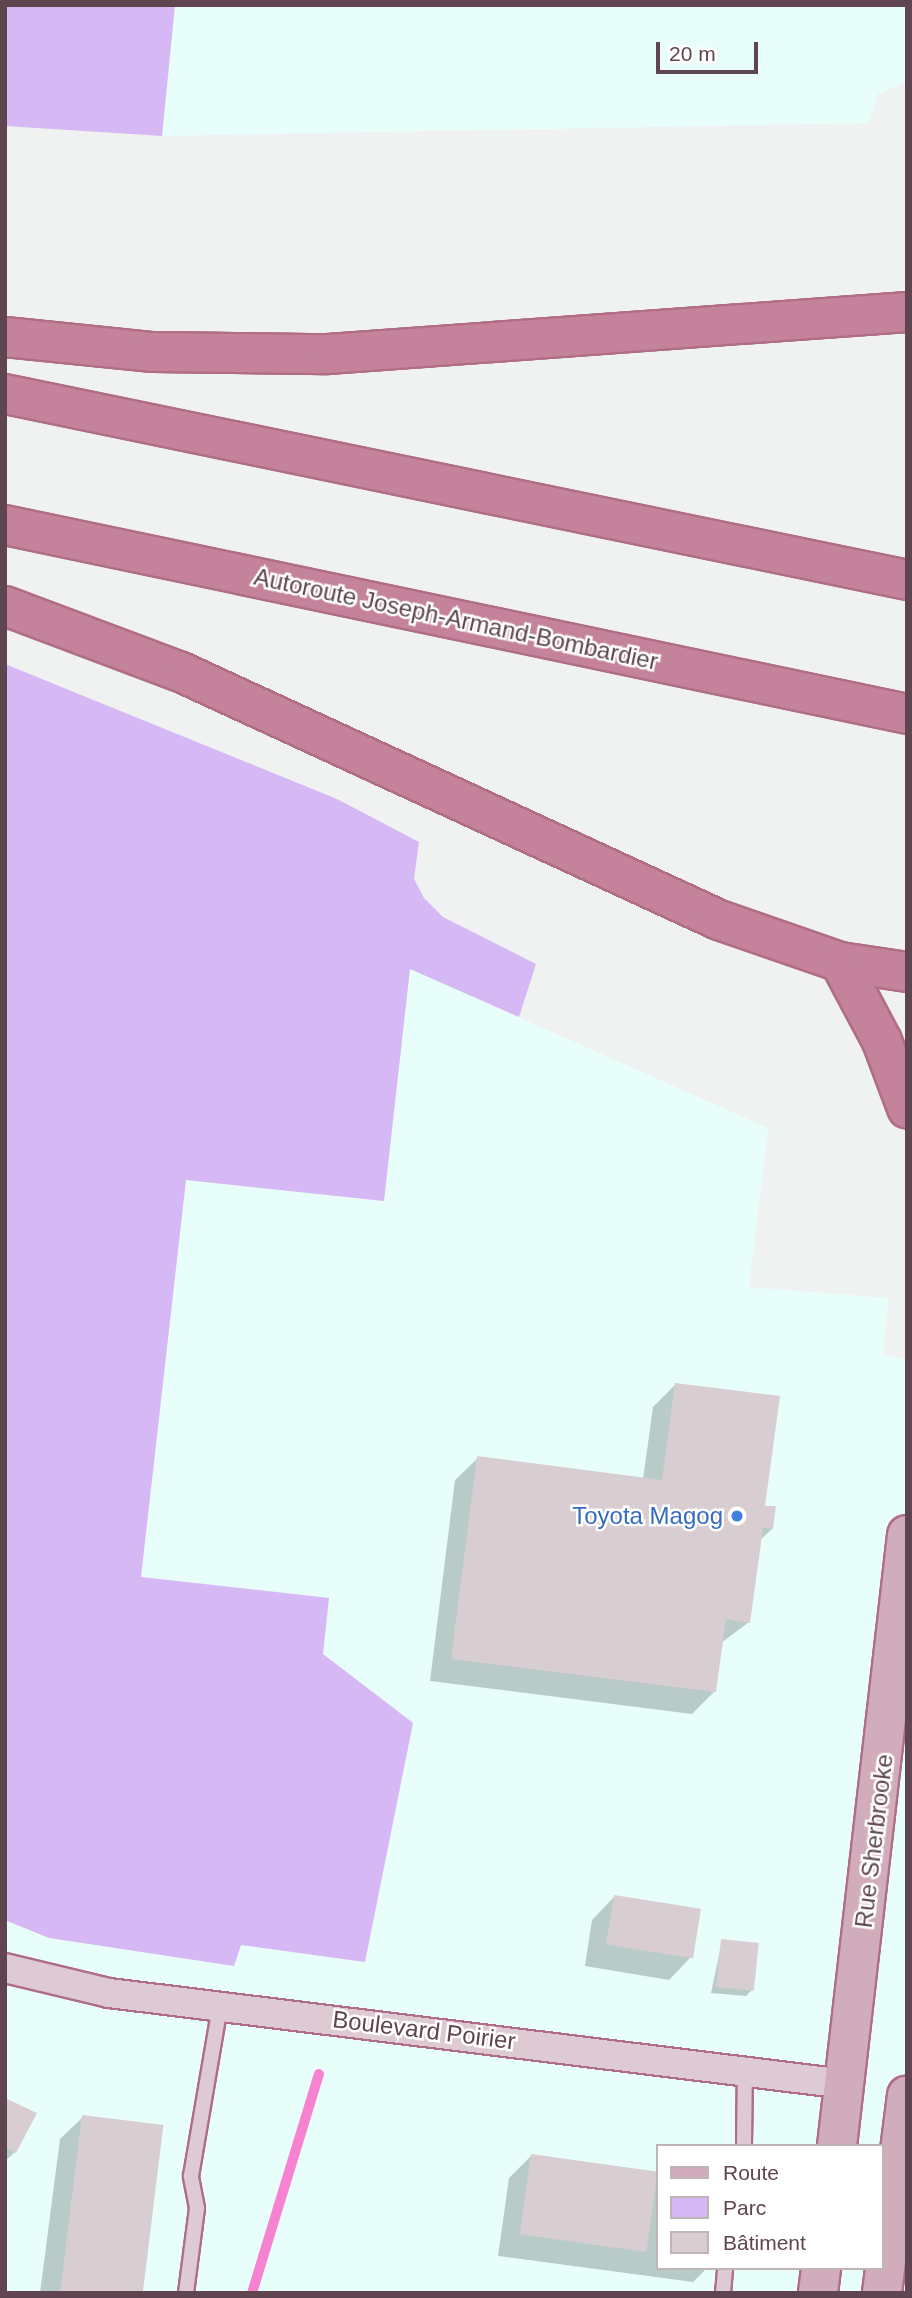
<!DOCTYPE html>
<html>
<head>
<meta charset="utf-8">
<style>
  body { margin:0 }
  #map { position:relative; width:912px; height:2298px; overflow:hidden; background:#eff2f0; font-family:Helvetica,sans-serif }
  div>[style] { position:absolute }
  .commercial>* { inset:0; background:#e8fefa }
  .green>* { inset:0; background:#d6b9f4 }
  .shadow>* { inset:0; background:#0003 }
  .stream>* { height:10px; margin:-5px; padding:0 5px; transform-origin:5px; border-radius:5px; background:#f682d1 }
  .building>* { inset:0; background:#d8ced1; transform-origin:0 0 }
  .roads { filter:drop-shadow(2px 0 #b06d86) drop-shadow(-2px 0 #b06d86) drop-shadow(0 2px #b06d86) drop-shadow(0 -2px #b06d86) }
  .lane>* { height:14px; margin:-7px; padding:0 7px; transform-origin:7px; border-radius:7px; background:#decad3 }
  .street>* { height:28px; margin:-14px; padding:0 14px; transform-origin:14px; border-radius:14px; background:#decad3 }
  .primary>* { height:38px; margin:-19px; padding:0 19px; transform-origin:19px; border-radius:19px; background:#d1acbb }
  .highway>* { height:38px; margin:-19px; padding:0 19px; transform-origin:19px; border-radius:19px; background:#c4829b }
  .dots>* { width:19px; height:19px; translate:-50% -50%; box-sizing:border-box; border:4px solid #fff; border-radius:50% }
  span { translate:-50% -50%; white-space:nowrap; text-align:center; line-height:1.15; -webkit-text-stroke:5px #fff; paint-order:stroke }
  .street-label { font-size:24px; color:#5f4550 }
  .shop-label { font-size:24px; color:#366cbe }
  .right { translate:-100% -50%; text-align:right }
  .frame { position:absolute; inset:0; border:7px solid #5f4550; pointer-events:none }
  .legend { position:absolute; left:656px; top:2144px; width:228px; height:126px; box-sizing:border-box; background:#fff; border:2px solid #bfb5b9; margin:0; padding:9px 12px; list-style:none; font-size:21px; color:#5f4550 }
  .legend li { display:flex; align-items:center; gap:14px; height:35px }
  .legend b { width:35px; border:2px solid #bfb5b9 }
  .scale { position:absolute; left:656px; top:42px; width:102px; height:32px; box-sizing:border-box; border:4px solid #5f4550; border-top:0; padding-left:9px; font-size:21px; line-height:24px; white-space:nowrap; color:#5f4550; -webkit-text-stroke:5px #fff; paint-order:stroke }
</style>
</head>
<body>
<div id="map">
  <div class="commercial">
    <i style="clip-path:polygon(175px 5px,907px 5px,907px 82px,878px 94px,869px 123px,162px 136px)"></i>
    <i style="clip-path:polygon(evenodd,410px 969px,768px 1128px,749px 1287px,889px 1298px,883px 1355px,907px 1359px,907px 2293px,5px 2293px,5px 1920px,49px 1938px,234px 1965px,241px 1945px,365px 1962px,413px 1722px,323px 1654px,329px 1598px,141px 1577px,186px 1180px,384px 1201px,410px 969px,658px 2146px,882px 2146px,882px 2268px,658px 2268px,658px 2146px)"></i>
  </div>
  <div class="green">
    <i style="clip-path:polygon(5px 5px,175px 5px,162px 136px,5px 126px)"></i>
    <i style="clip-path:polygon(5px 664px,337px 799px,419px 842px,414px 879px,424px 898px,443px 917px,536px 964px,519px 1017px,410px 969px,384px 1201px,186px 1180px,141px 1577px,329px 1598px,323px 1654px,413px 1723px,365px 1962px,241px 1945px,234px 1966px,49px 1938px,5px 1920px)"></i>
  </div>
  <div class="shadow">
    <i style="clip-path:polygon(675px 1385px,763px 1507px,772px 1529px,759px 1541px,749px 1622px,721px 1643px,715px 1691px,692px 1714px,430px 1681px,455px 1480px,478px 1458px,643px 1479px,653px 1407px)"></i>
    <i style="clip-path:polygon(614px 1897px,691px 1957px,669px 1980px,585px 1966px,592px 1920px)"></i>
    <i style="clip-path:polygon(722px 1941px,752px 1990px,746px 1996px,711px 1993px)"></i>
    <i style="clip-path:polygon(83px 2117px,140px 2293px,40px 2293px,60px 2139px)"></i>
    <i style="clip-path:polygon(9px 2147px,15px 2152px,5px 2161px,5px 2149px)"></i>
    <i style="clip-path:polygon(531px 2156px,658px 2172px,658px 2268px,707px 2268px,693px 2282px,498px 2256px,509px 2178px)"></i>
  </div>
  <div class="stream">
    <i style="left:252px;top:2293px;width:229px;rotate:-73deg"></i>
  </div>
  <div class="building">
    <i style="clip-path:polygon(675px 1383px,780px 1396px,765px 1506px,776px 1506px,773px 1529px,763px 1528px,750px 1623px,726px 1619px,716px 1692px,451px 1659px,477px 1456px,662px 1480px)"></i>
    <i style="left:614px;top:1895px;width:88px;height:50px;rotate:9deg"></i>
    <i style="left:721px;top:1939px;width:38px;height:48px;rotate:6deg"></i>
    <i style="clip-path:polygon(5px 2098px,37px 2113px,16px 2153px,5px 2147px)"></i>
    <i style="left:82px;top:2115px;width:82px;height:179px;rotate:7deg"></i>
    <i style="left:531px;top:2154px;width:128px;height:81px;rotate:8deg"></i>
  </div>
  <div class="roads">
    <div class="lane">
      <i style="left:744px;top:2146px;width:77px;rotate:-89.3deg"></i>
      <i style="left:186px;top:2293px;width:86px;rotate:-82.6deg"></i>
      <i style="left:197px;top:2208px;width:33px;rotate:-101deg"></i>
      <i style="left:191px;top:2176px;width:171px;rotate:-80.3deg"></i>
      <i style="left:723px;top:2293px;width:25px;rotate:-85deg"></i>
    </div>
    <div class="street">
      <i style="left:5px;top:1968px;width:107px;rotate:13.5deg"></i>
      <i style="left:109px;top:1993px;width:742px;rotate:7.05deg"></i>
    </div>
    <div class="primary">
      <i style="left:837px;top:2146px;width:615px;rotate:-83.46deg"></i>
      <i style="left:818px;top:2293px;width:25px;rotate:-83deg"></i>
      <i style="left:882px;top:2293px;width:199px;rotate:-82.8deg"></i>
    </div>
    <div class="highway">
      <i style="left:5px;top:337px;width:149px;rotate:5.8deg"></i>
      <i style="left:153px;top:352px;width:175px;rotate:0.7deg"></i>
      <i style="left:328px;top:354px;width:581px;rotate:-4.15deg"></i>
      <i style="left:5px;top:394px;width:921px;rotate:11.65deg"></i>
      <i style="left:5px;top:525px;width:922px;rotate:11.83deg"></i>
      <i style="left:5px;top:606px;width:188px;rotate:20.6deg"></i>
      <i style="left:181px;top:672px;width:592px;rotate:24.75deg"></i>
      <i style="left:719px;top:920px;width:128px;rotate:19.1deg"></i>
      <i style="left:840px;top:962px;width:68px;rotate:8.5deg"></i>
      <i style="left:840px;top:962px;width:89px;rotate:62deg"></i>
      <i style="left:882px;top:1041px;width:72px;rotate:69.5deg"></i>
    </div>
  </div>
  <div class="dots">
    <i style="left:737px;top:1516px;background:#3f7fe0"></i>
  </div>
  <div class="street-label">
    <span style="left:456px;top:619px;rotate:12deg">Autoroute Joseph-Armand-Bombardier</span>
    <span style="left:874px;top:1841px;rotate:-83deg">Rue Sherbrooke</span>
    <span style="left:424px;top:2030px;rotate:7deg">Boulevard Poirier</span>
  </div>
  <div class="shop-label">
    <span class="right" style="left:723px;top:1516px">Toyota Magog</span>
  </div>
  <div class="frame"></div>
  <ul class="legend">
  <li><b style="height:9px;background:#d1acbb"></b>Route</li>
  <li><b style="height:19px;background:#d6b9f4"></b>Parc</li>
  <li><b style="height:19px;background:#d8ced1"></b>Bâtiment</li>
  </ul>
  <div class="scale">20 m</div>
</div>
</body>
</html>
